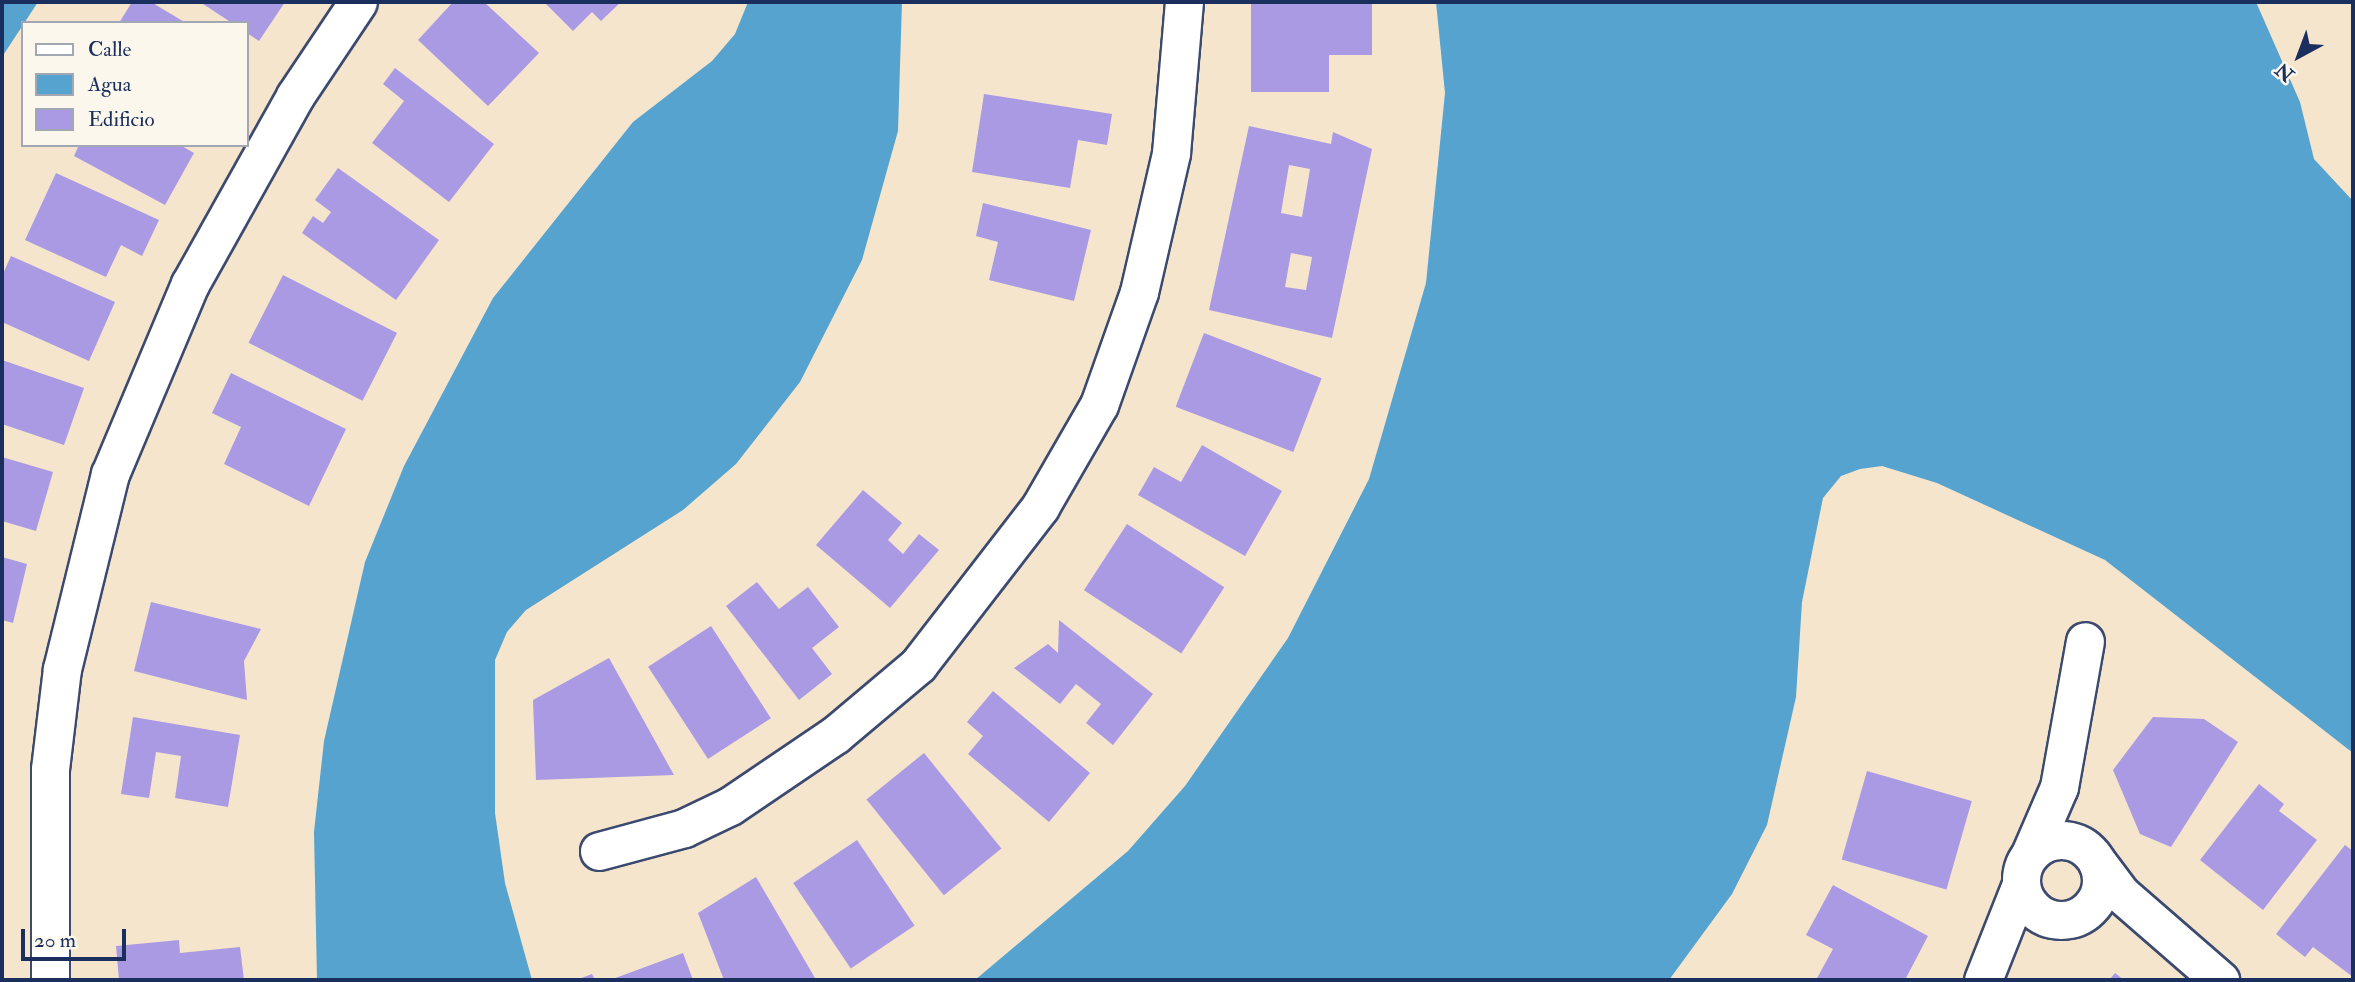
<!DOCTYPE html>
<html>
<head>
<meta charset="utf-8">
<style>
  body { margin:0 }
  #map { position:relative; width:2355px; height:982px; overflow:hidden; background:#f5e5cd; font-family:"IM FELL Double Pica",serif }
  div>[style] { position:absolute }
  .water>* { inset:0; background:#56a3cf }
  .building>* { inset:0; background:#aa9ae3; transform-origin:0 0 }
  .roads { filter:drop-shadow(2px 0 #3c4a6f) drop-shadow(-2px 0 #3c4a6f) drop-shadow(0 2px #3c4a6f) drop-shadow(0 -2px #3c4a6f) }
  .minor>* { height:37px; margin:-18.5px; padding:0 18.5px; transform-origin:18.5px; border-radius:18.5px; background:#fff }
  .minor>.ring { margin:-18.5px; padding:0; box-sizing:content-box; background:none; border:37px solid #fff; border-radius:50% }
  span { translate:-50% -50%; white-space:nowrap; text-align:center; line-height:1.15; -webkit-text-stroke:7px #fbf7ec; paint-order:stroke }
  .frame { position:absolute; inset:0; border:4px solid #1b2f5e; pointer-events:none }
  .legend { position:absolute; left:21px; top:21px; width:228px; height:126px; box-sizing:border-box; background:#fbf7ec; border:2px solid #a1a7b3; margin:0; padding:9px 12px; list-style:none; font-size:21px; color:#1b2f5e }
  .legend li { display:flex; align-items:center; gap:14px; height:35px }
  .legend b { width:35px; border:2px solid #a1a7b3 }
  .north { position:absolute; left:2264px; top:21px; width:70px; height:70px; -webkit-text-stroke:5px #fbf7ec; paint-order:stroke; rotate:221deg; font-size:19px; font-weight:700; line-height:28px; text-align:center; color:#1b2f5e }
  .north::after { content:''; display:block; margin:auto; width:24px; height:32px; background:#1b2f5e; clip-path:polygon(50% 0,100% 100%,50% 72%,0 100%) }
  .scale { position:absolute; left:21px; top:929px; width:105px; height:32px; box-sizing:border-box; border:4px solid #1b2f5e; border-top:0; padding-left:9px; font-size:21px; line-height:24px; white-space:nowrap; color:#1b2f5e; -webkit-text-stroke:5px #fbf7ec; paint-order:stroke }
</style>
</head>
<body>
<div id="map">
  <div class="water">
    <i style="clip-path:polygon(2px 2px,38px 2px,2px 57px)"></i>
    <i style="clip-path:polygon(748px 2px,902px 2px,898px 131px,862px 260px,800px 382px,736px 464px,683px 510px,526px 610px,507px 632px,495px 660px,495px 813px,505px 883px,532px 980px,317px 980px,314px 832px,324px 741px,365px 562px,404px 466px,493px 298px,633px 122px,712px 61px,735px 34px)"></i>
    <i style="clip-path:polygon(1436px 2px,2256px 2px,2300px 102px,2314px 159px,2353px 201px,2353px 753px,2105px 560px,1937px 483px,1882px 466px,1860px 469px,1841px 476px,1823px 498px,1802px 602px,1796px 697px,1767px 825px,1732px 894px,1669px 980px,975px 980px,1128px 851px,1185px 786px,1288px 638px,1369px 479px,1426px 283px,1445px 93px)"></i>
  </div>
  <div class="building">
    <i style="clip-path:polygon(132px 2px,151px 2px,186px 23px,119px 23px)"></i>
    <i style="clip-path:polygon(200px 2px,285px 2px,259px 41px,247px 33px,247px 23px,232px 23px)"></i>
    <i style="clip-path:polygon(453px 2px,484px 2px,539px 53px,488px 106px,418px 40px)"></i>
    <i style="clip-path:polygon(544px 2px,621px 2px,601px 21px,592px 12px,573px 31px)"></i>
    <i style="clip-path:polygon(1251px 2px,1372px 2px,1372px 55px,1329px 55px,1329px 92px,1251px 92px)"></i>
    <i style="clip-path:polygon(395px 68px,494px 144px,449px 202px,372px 143px,404px 101px,383px 84px)"></i>
    <i style="clip-path:polygon(984px 94px,1112px 114px,1107px 145px,1078px 140px,1070px 188px,972px 172px)"></i>
    <i style="clip-path:polygon(evenodd,1249px 126px,1331px 144px,1333px 132px,1372px 149px,1332px 338px,1209px 310px,1249px 126px,1289px 165px,1310px 169px,1302px 217px,1281px 213px,1289px 165px,1249px 126px,1291px 253px,1312px 257px,1306px 290px,1285px 287px,1291px 253px)"></i>
    <i style="clip-path:polygon(79px 145px,180px 145px,194px 153px,165px 205px,74px 156px)"></i>
    <i style="clip-path:polygon(338px 168px,439px 240px,396px 300px,302px 233px,313px 216px,323px 223px,331px 212px,315px 200px)"></i>
    <i style="clip-path:polygon(56px 173px,159px 220px,142px 256px,121px 245px,106px 277px,25px 240px)"></i>
    <i style="clip-path:polygon(983px 203px,1091px 230px,1074px 301px,989px 280px,998px 242px,976px 236px)"></i>
    <i style="clip-path:polygon(11px 256px,115px 302px,89px 361px,2px 322px,2px 276px)"></i>
    <i style="left:283px;top:275px;width:128px;height:76px;rotate:27deg"></i>
    <i style="left:1204px;top:333px;width:126px;height:79px;rotate:21deg"></i>
    <i style="clip-path:polygon(2px 360px,84px 388px,64px 445px,2px 424px)"></i>
    <i style="clip-path:polygon(231px 373px,346px 429px,309px 506px,224px 464px,241px 427px,212px 413px)"></i>
    <i style="clip-path:polygon(1202px 445px,1282px 491px,1245px 556px,1138px 495px,1154px 467px,1181px 482px)"></i>
    <i style="clip-path:polygon(2px 457px,53px 472px,36px 531px,2px 521px)"></i>
    <i style="clip-path:polygon(863px 490px,902px 523px,888px 540px,903px 554px,919px 534px,939px 550px,890px 608px,816px 545px)"></i>
    <i style="left:1127px;top:524px;width:116px;height:79px;rotate:33deg"></i>
    <i style="clip-path:polygon(2px 557px,27px 564px,13px 623px,2px 620px)"></i>
    <i style="clip-path:polygon(757px 582px,779px 609px,808px 587px,839px 627px,812px 648px,832px 674px,799px 700px,726px 606px)"></i>
    <i style="clip-path:polygon(151px 602px,261px 629px,244px 661px,247px 700px,134px 671px)"></i>
    <i style="clip-path:polygon(1059px 620px,1153px 694px,1113px 745px,1086px 723px,1101px 704px,1076px 684px,1060px 704px,1014px 668px,1048px 644px,1058px 653px)"></i>
    <i style="left:711px;top:626px;width:110px;height:75px;rotate:57deg"></i>
    <i style="clip-path:polygon(609px 658px,674px 775px,536px 780px,533px 700px)"></i>
    <i style="clip-path:polygon(993px 691px,1090px 773px,1049px 822px,968px 754px,983px 736px,967px 722px)"></i>
    <i style="clip-path:polygon(133px 717px,240px 735px,228px 807px,175px 798px,181px 756px,156px 752px,149px 798px,121px 794px)"></i>
    <i style="clip-path:polygon(2153px 717px,2204px 719px,2238px 742px,2171px 847px,2140px 834px,2113px 770px)"></i>
    <i style="left:924px;top:753px;width:123px;height:74px;rotate:51deg"></i>
    <i style="left:1867px;top:771px;width:109px;height:92px;rotate:16deg"></i>
    <i style="clip-path:polygon(2259px 784px,2284px 804px,2279px 811px,2317px 840px,2263px 910px,2200px 860px)"></i>
    <i style="left:857px;top:840px;width:103px;height:77px;rotate:56deg"></i>
    <i style="clip-path:polygon(2345px 845px,2353px 851px,2353px 977px,2313px 947px,2305px 957px,2276px 934px)"></i>
    <i style="clip-path:polygon(756px 877px,815px 978px,724px 980px,698px 913px)"></i>
    <i style="clip-path:polygon(1833px 885px,1928px 936px,1905px 980px,1816px 980px,1833px 949px,1806px 935px)"></i>
    <i style="clip-path:polygon(179px 940px,180px 953px,240px 947px,244px 980px,119px 980px,116px 946px)"></i>
    <i style="clip-path:polygon(683px 953px,693px 980px,610px 980px)"></i>
    <i style="clip-path:polygon(2115px 973px,2124px 980px,2109px 980px)"></i>
    <i style="clip-path:polygon(592px 974px,595px 980px,576px 980px)"></i>
  </div>
  <div class="roads">
    <div class="minor">
      <i class="ring" style="left:2021px;top:840px;width:43px;height:43px"></i>
      <i style="left:599px;top:851px;width:88px;rotate:-15.1deg"></i>
      <i style="left:684px;top:828px;width:51px;rotate:-25.6deg"></i>
      <i style="left:730px;top:806px;width:127px;rotate:-34.1deg"></i>
      <i style="left:835px;top:735px;width:109px;rotate:-40.1deg"></i>
      <i style="left:918px;top:665px;width:200px;rotate:-52.3deg"></i>
      <i style="left:1040px;top:507px;width:118px;rotate:-60deg"></i>
      <i style="left:1099px;top:405px;width:120px;rotate:-70.5deg"></i>
      <i style="left:1139px;top:292px;width:143px;rotate:-77deg"></i>
      <i style="left:1171px;top:153px;width:152px;rotate:-85.1deg"></i>
      <i style="left:2030px;top:854px;width:73px;rotate:-66.6deg"></i>
      <i style="left:2059px;top:787px;width:148px;rotate:-79.9deg"></i>
      <i style="left:2097px;top:862px;width:39px;rotate:53deg"></i>
      <i style="left:2120px;top:893px;width:133px;rotate:41deg"></i>
      <i style="left:50px;top:980px;width:211px;rotate:-90deg"></i>
      <i style="left:50px;top:769px;width:101px;rotate:-83.2deg"></i>
      <i style="left:62px;top:669px;width:201px;rotate:-76.2deg"></i>
      <i style="left:110px;top:474px;width:206px;rotate:-67.2deg"></i>
      <i style="left:190px;top:284px;width:215px;rotate:-60.8deg"></i>
      <i style="left:295px;top:96px;width:113px;rotate:-56.2deg"></i>
      <i style="left:1983px;top:980px;width:103px;rotate:-68.4deg"></i>
    </div>
  </div>
  <div class="frame"></div>
  <ul class="legend">
  <li><b style="height:9px;background:#fff"></b>Calle</li>
  <li><b style="height:19px;background:#56a3cf"></b>Agua</li>
  <li><b style="height:19px;background:#aa9ae3"></b>Edificio</li>
  </ul>
  <div class="north">N</div>
  <div class="scale">20 m</div>
</div>
</body>
</html>
